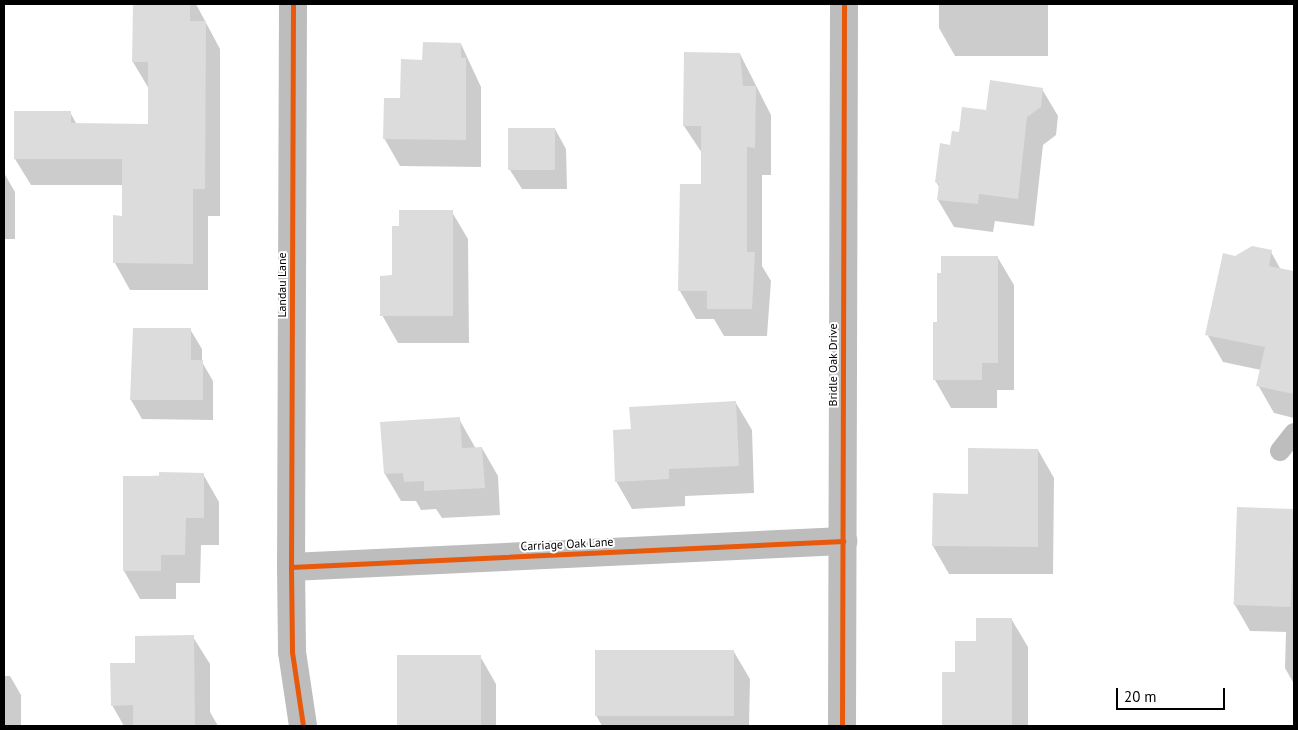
<!DOCTYPE html>
<html>
<head>
<meta charset="utf-8">
<style>
  body { margin:0 }
  #map { position:relative; width:1298px; height:730px; overflow:hidden; background:#fff; font-family:"PT Sans",sans-serif }
  div>[style] { position:absolute }
  .shadow>* { inset:0; background:#0003 }
  .building>* { inset:0; background:#dcdcdc; transform-origin:0 0 }
  .lane>* { height:20px; margin:-10px; padding:0 10px; transform-origin:10px; border-radius:10px; background:#bdbdbd }
  .street>* { height:28px; margin:-14px; padding:0 14px; transform-origin:14px; border-radius:14px; background:#bdbdbd }
  .cycleway>* { height:5px; margin:-2.5px; padding:0 2.5px; transform-origin:2.5px; border-radius:2.5px; background:#e8590c }
  span { translate:-50% -50%; white-space:nowrap; text-align:center; line-height:1.15; -webkit-text-stroke:4px #fff; paint-order:stroke }
  .street-label { font-size:12px; color:#000 }
  .frame { position:absolute; inset:0; border:5px solid #000; pointer-events:none }
  .scale { position:absolute; left:1116px; top:688px; width:109px; height:22px; box-sizing:border-box; border:2px solid #000; border-top:0; padding-left:6px; font-size:15px; line-height:18px; white-space:nowrap; color:#000; -webkit-text-stroke:4px #fff; paint-order:stroke }
</style>
</head>
<body>
<div id="map">
  <div class="shadow">
    <i style="clip-path:polygon(134px 4px,196px 4px,220px 49px,220px 216px,208px 216px,208px 290px,130px 290px,115px 263px,123px 217px,123px 185px,31px 185px,15px 159px,70px 112px,77px 125px,150px 125px,149px 89px,133px 62px)"></i>
    <i style="clip-path:polygon(939px 4px,1048px 4px,1048px 56px,955px 56px,939px 28px)"></i>
    <i style="clip-path:polygon(461px 44px,481px 87px,481px 167px,400px 166px,384px 138px,402px 99px,423px 61px)"></i>
    <i style="clip-path:polygon(740px 54px,771px 115px,771px 175px,762px 175px,762px 266px,771px 281px,767px 336px,724px 336px,714px 319px,696px 319px,680px 291px,681px 186px,702px 186px,702px 153px,684px 126px)"></i>
    <i style="clip-path:polygon(1042px 89px,1058px 116px,1056px 135px,1043px 145px,1034px 226px,995px 221px,993px 232px,954px 227px,938px 200px,940px 188px,936px 182px,951px 146px,960px 134px,987px 112px)"></i>
    <i style="clip-path:polygon(555px 129px,566px 149px,567px 189px,522px 189px,510px 170px)"></i>
    <i style="clip-path:polygon(4px 173px,15px 192px,15px 239px,4px 239px)"></i>
    <i style="clip-path:polygon(452px 212px,468px 239px,469px 343px,398px 343px,382px 315px,393px 277px,400px 227px)"></i>
    <i style="clip-path:polygon(1271px 252px,1281px 270px,1294px 273px,1294px 418px,1274px 413px,1258px 385px,1261px 370px,1223px 362px,1207px 334px,1235px 257px)"></i>
    <i style="clip-path:polygon(998px 258px,1014px 285px,1014px 390px,997px 390px,997px 408px,951px 408px,935px 380px,938px 323px)"></i>
    <i style="clip-path:polygon(190px 329px,202px 349px,202px 362px,213px 381px,213px 420px,142px 419px,131px 400px)"></i>
    <i style="clip-path:polygon(736px 403px,752px 430px,754px 493px,685px 496px,685px 506px,632px 509px,616px 481px,632px 430px)"></i>
    <i style="clip-path:polygon(459px 419px,476px 449px,482px 448px,498px 476px,500px 515px,442px 518px,436px 509px,421px 510px,416px 501px,401px 501px,385px 474px)"></i>
    <i style="clip-path:polygon(1038px 450px,1054px 478px,1053px 574px,949px 574px,933px 546px,970px 495px)"></i>
    <i style="clip-path:polygon(203px 474px,219px 502px,219px 545px,201px 545px,200px 583px,176px 583px,176px 599px,140px 599px,124px 571px,124px 477px)"></i>
    <i style="clip-path:polygon(1238px 508px,1294px 510px,1294px 684px,1285px 668px,1286px 632px,1250px 631px,1235px 605px)"></i>
    <i style="clip-path:polygon(1012px 620px,1028px 647px,1028px 726px,943px 726px,943px 673px,956px 673px,977px 642px)"></i>
    <i style="clip-path:polygon(193px 637px,210px 664px,210px 712px,218px 726px,124px 726px,112px 705px,136px 664px)"></i>
    <i style="clip-path:polygon(734px 652px,750px 679px,749px 726px,602px 726px,596px 715px)"></i>
    <i style="clip-path:polygon(399px 656px,480px 656px,496px 684px,496px 726px,399px 726px)"></i>
    <i style="clip-path:polygon(4px 676px,10px 676px,21px 695px,21px 726px,4px 726px)"></i>
  </div>
  <div class="building">
    <i style="clip-path:polygon(133px 4px,190px 4px,190px 21px,206px 21px,205px 189px,193px 189px,193px 264px,113px 263px,113px 215px,122px 216px,122px 159px,14px 159px,14px 111px,71px 111px,71px 123px,148px 124px,148px 62px,132px 62px)"></i>
    <i style="clip-path:polygon(423px 42px,461px 43px,461px 58px,466px 58px,466px 140px,383px 139px,384px 98px,400px 98px,401px 59px,422px 60px)"></i>
    <i style="clip-path:polygon(684px 52px,740px 53px,743px 86px,756px 86px,755px 148px,747px 147px,747px 252px,755px 252px,752px 309px,707px 309px,707px 291px,678px 291px,680px 184px,701px 184px,701px 126px,683px 126px)"></i>
    <i style="clip-path:polygon(990px 80px,1043px 88px,1041px 107px,1027px 117px,1018px 199px,979px 194px,978px 204px,937px 200px,939px 184px,935px 182px,940px 143px,950px 145px,952px 131px,959px 132px,962px 107px,986px 110px)"></i>
    <i style="left:508px;top:128px;width:47px;height:42px"></i>
    <i style="clip-path:polygon(399px 210px,453px 210px,453px 316px,380px 316px,380px 276px,392px 275px,392px 226px,399px 226px)"></i>
    <i style="clip-path:polygon(1252px 246px,1272px 250px,1269px 266px,1294px 271px,1294px 394px,1256px 386px,1265px 347px,1205px 335px,1223px 253px,1235px 256px)"></i>
    <i style="clip-path:polygon(941px 256px,998px 256px,998px 363px,982px 363px,982px 380px,933px 380px,933px 322px,937px 322px,937px 273px,941px 273px)"></i>
    <i style="clip-path:polygon(133px 328px,191px 328px,191px 360px,203px 360px,203px 400px,130px 400px)"></i>
    <i style="clip-path:polygon(736px 401px,739px 466px,669px 469px,669px 479px,615px 482px,613px 430px,631px 429px,629px 407px)"></i>
    <i style="clip-path:polygon(460px 417px,462px 448px,482px 447px,485px 488px,424px 491px,424px 481px,404px 482px,403px 473px,384px 474px,380px 422px)"></i>
    <i style="clip-path:polygon(968px 448px,1038px 449px,1038px 547px,932px 546px,933px 493px,968px 494px)"></i>
    <i style="clip-path:polygon(159px 472px,204px 473px,204px 518px,186px 518px,185px 555px,161px 555px,161px 571px,123px 571px,123px 476px,159px 476px)"></i>
    <i style="left:1237px;top:507px;width:57px;height:98px;rotate:2deg"></i>
    <i style="clip-path:polygon(976px 618px,1012px 618px,1012px 726px,942px 726px,942px 672px,955px 672px,955px 641px,976px 641px)"></i>
    <i style="clip-path:polygon(194px 635px,195px 726px,133px 726px,133px 705px,111px 706px,110px 663px,135px 663px,135px 636px)"></i>
    <i style="left:595px;top:650px;width:139px;height:66px"></i>
    <i style="left:397px;top:655px;width:84px;height:71px"></i>
  </div>
  <div class="lane">
    <i style="left:1280px;top:451px;width:23px;rotate:-52deg"></i>
  </div>
  <div class="street">
    <i style="left:293px;top:4px;width:563px;rotate:90.2deg"></i>
    <i style="left:291px;top:567px;width:85px;rotate:89.3deg"></i>
    <i style="left:292px;top:652px;width:75px;rotate:81.5deg"></i>
    <i style="left:291px;top:567px;width:553px;rotate:-2.7deg"></i>
    <i style="left:842px;top:726px;width:722px;rotate:-89.84deg"></i>
  </div>
  <div class="cycleway">
    <i style="left:293px;top:4px;width:563px;rotate:90.2deg"></i>
    <i style="left:291px;top:567px;width:85px;rotate:89.3deg"></i>
    <i style="left:292px;top:652px;width:75px;rotate:81.5deg"></i>
    <i style="left:291px;top:567px;width:553px;rotate:-2.7deg"></i>
    <i style="left:842px;top:726px;width:722px;rotate:-89.84deg"></i>
  </div>
  <div class="street-label">
    <span style="left:282px;top:285px;rotate:-90deg">Landau Lane</span>
    <span style="left:833px;top:365px;rotate:-90deg">Bridle Oak Drive</span>
    <span style="left:567px;top:544px;rotate:-3deg">Carriage Oak Lane</span>
  </div>
  <div class="frame"></div>
  <div class="scale">20 m</div>
</div>
</body>
</html>
